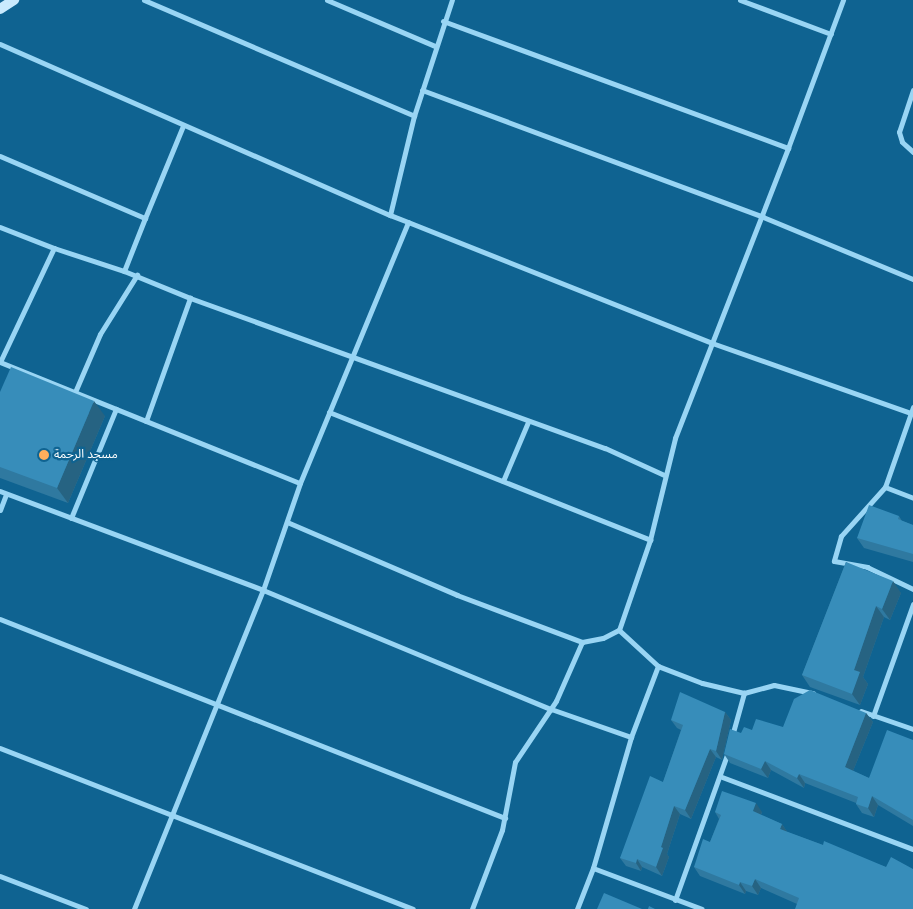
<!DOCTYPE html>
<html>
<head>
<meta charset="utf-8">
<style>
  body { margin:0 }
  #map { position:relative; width:913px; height:909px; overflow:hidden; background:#0f6391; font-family:"Nunito Sans","Noto Sans Arabic",sans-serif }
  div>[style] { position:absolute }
  .street>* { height:5px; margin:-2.5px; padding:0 2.5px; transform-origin:2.5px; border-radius:2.5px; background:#99d5f4 }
  .secondary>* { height:10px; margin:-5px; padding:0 5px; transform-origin:5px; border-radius:5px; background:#c9eafd }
  .wall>* { inset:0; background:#2f79a0 }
  .shaded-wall>* { inset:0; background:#266382 }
  .building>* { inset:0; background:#378dba }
  .dots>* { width:14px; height:14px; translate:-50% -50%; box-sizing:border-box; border:2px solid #0f6391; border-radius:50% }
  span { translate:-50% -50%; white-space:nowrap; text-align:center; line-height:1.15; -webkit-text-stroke:4.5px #0f6391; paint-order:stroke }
  .poi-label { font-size:12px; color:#fff }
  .left { translate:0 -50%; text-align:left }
</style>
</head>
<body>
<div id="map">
  <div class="street">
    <i style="left:144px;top:0;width:294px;rotate:23.2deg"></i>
    <i style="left:327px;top:0;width:117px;rotate:23.1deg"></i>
    <i style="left:740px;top:0;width:97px;rotate:20.5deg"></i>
    <i style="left:443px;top:21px;width:368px;rotate:20.2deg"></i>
    <i style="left:788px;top:148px;width:158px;rotate:-69.6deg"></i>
    <i style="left:0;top:44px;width:426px;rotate:23.7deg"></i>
    <i style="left:422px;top:90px;width:364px;rotate:20.4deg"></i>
    <i style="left:763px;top:217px;width:162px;rotate:22.5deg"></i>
    <i style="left:913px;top:90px;width:44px;rotate:108.4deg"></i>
    <i style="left:899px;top:132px;width:10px;rotate:73deg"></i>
    <i style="left:902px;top:142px;width:15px;rotate:42deg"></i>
    <i style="left:0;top:156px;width:158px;rotate:23.2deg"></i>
    <i style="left:145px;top:218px;width:57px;rotate:111.6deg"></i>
    <i style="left:124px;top:271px;width:71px;rotate:22.2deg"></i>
    <i style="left:190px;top:298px;width:441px;rotate:19.9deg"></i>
    <i style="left:605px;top:448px;width:65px;rotate:24.6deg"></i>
    <i style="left:145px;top:218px;width:100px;rotate:-67.6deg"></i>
    <i style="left:408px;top:222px;width:327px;rotate:21.7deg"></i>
    <i style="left:712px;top:343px;width:211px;rotate:19.4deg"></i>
    <i style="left:0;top:227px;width:58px;rotate:21.3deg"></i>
    <i style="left:0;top:362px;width:323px;rotate:22deg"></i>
    <i style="left:0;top:362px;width:126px;rotate:-64.7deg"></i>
    <i style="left:54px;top:248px;width:74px;rotate:18.2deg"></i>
    <i style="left:75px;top:392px;width:63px;rotate:-66.7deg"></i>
    <i style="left:100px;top:334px;width:70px;rotate:-57.9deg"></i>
    <i style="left:913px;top:407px;width:85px;rotate:109.3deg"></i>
    <i style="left:885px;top:487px;width:66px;rotate:131.9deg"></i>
    <i style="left:841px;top:536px;width:26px;rotate:106deg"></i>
    <i style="left:834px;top:561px;width:34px;rotate:10deg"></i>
    <i style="left:867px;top:567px;width:51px;rotate:25.6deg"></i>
    <i style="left:329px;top:412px;width:346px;rotate:21.7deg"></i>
    <i style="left:146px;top:421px;width:131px;rotate:-70.3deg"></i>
    <i style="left:503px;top:481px;width:64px;rotate:-67deg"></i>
    <i style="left:885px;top:487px;width:30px;rotate:21deg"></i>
    <i style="left:0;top:491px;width:281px;rotate:20.6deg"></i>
    <i style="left:263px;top:590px;width:312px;rotate:22.5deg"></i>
    <i style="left:551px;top:709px;width:85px;rotate:19.3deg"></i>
    <i style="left:0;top:510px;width:17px;rotate:-69deg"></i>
    <i style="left:71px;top:518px;width:118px;rotate:-67.6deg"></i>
    <i style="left:287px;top:522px;width:185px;rotate:23.2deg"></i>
    <i style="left:457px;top:595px;width:134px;rotate:20.6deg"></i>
    <i style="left:582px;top:642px;width:64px;rotate:113.8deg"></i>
    <i style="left:556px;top:701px;width:73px;rotate:123.9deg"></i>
    <i style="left:515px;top:762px;width:69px;rotate:100.8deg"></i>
    <i style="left:502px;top:830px;width:85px;rotate:110.8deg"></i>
    <i style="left:0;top:619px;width:543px;rotate:21.51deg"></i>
    <i style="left:582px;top:642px;width:21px;rotate:-11deg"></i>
    <i style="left:603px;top:638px;width:18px;rotate:-27deg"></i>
    <i style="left:744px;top:693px;width:31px;rotate:-15deg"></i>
    <i style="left:774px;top:685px;width:40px;rotate:12deg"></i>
    <i style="left:861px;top:711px;width:55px;rotate:19.1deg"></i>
    <i style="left:873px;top:716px;width:119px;rotate:-70.3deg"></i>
    <i style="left:732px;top:736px;width:45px;rotate:-74.4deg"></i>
    <i style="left:744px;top:693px;width:43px;rotate:-166.6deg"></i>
    <i style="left:702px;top:683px;width:47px;rotate:-158.9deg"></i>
    <i style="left:658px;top:666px;width:53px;rotate:-137.3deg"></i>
    <i style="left:619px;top:630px;width:95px;rotate:-71deg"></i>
    <i style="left:650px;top:540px;width:105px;rotate:-76.2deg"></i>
    <i style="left:675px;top:438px;width:311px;rotate:-68.7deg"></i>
    <i style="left:0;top:748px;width:443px;rotate:21.3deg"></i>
    <i style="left:722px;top:777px;width:204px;rotate:20.7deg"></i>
    <i style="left:593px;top:868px;width:116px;rotate:20.6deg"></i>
    <i style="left:0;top:876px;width:92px;rotate:21deg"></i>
    <i style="left:675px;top:900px;width:157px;rotate:-70.3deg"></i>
    <i style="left:134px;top:909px;width:344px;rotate:-68deg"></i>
    <i style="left:263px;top:590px;width:113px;rotate:-70.9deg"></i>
    <i style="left:300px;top:483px;width:282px;rotate:-67.5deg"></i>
    <i style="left:408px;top:222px;width:19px;rotate:-159deg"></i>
    <i style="left:390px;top:215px;width:102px;rotate:-76.4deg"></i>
    <i style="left:414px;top:116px;width:122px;rotate:-71.9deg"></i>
    <i style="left:577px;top:909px;width:44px;rotate:-68.7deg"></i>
    <i style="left:593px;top:868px;width:136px;rotate:-73.8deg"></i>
    <i style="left:631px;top:737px;width:76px;rotate:-69.2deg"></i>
  </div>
  <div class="secondary">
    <i style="left:0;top:9px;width:17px;rotate:-33deg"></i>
  </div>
  <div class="wall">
    <i style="clip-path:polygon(0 392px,105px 416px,68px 503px,0 478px)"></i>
    <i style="clip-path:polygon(899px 516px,902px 521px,913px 525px,913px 562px,864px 548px,857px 538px)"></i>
    <i style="clip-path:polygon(846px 562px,901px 593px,890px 620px,884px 617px,863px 677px,868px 684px,860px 705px,810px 687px,802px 675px)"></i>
    <i style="clip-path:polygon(725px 712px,731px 720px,722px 760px,716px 757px,691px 819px,680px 814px,667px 854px,669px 857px,662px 876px,642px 867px,641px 871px,626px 866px,620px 858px,663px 782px,681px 730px,677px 728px,671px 720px)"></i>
    <i style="clip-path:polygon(866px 713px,873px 722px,853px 771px,869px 778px,913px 740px,913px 826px,878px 805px,874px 817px,862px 813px,856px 804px,856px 803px,805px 783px,804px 788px,771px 770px,768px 778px,730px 763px,724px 754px,741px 733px,752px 730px,783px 727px)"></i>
    <i style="clip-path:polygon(715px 812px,762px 812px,761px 815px,782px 824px,787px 832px,823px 845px,886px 867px,913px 869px,797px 904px,761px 888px,758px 895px,746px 891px,745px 894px,700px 876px,694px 867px,710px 842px,719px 819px)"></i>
  </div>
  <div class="shaded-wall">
    <i style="clip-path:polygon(94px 401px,105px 416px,68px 503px,57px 488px)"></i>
    <i style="clip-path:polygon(893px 581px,901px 593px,890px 620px,882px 609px)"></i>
    <i style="clip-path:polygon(876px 606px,884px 617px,863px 677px,868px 684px,860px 705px,852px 694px,854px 670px)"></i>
    <i style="clip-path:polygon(725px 712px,731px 720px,722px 760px,716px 751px)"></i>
    <i style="clip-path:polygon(866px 713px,873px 722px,851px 776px,845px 767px)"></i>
    <i style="clip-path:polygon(710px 749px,716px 757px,691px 819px,685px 810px)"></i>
    <i style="clip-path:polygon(765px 761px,771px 770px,768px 778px,761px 769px)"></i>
    <i style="clip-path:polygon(799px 774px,805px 783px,804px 788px,797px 778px)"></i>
    <i style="clip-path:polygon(872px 796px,878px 805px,874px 817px,868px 808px)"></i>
    <i style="clip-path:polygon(756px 803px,762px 812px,759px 819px,753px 811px)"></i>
    <i style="clip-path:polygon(674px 806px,680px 814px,667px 854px,669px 857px,662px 876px,656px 867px,661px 847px)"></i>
    <i style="clip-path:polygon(782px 824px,788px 833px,780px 829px)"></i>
    <i style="clip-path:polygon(637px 859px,642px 867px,641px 871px,636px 863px)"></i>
    <i style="clip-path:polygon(755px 879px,761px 888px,758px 895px,752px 886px)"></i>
    <i style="clip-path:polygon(740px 882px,746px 891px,745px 894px,739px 885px)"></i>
  </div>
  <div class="building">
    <i style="clip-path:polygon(11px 367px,94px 401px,57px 488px,0 467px,0 392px)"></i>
    <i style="clip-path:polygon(869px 505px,899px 516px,898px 519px,913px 525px,913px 554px,857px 538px)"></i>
    <i style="clip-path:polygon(846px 562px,893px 581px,882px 609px,876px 606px,854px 670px,860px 672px,852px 694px,802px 675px)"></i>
    <i style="clip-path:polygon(810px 690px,866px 713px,845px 767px,869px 778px,887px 730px,913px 740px,913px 820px,872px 796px,868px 808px,856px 804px,858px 797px,799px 774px,797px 778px,765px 761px,761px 769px,724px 754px,730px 729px,741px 733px,744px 727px,752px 730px,756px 719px,783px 727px,794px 699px)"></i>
    <i style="clip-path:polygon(680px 692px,725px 712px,716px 751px,710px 749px,685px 810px,674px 806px,661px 847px,663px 848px,656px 867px,637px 859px,636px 863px,620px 858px,650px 776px,663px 782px,683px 725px,671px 720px)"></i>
    <i style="clip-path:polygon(722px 791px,756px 803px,753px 811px,782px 824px,780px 829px,823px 845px,824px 841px,886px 867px,891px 857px,913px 869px,913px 909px,795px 909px,799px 898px,755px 879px,752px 886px,740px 882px,739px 885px,694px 867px,703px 839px,710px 842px,721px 815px,715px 812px)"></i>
    <i style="clip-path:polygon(604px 893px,642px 909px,597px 909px)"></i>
    <i style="clip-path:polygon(649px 906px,655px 909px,648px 909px)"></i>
  </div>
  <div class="dots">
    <i style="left:44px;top:455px;background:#ffae5c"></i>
  </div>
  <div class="poi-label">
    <span class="left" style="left:54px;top:455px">مسجد الرحمة</span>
  </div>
</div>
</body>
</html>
